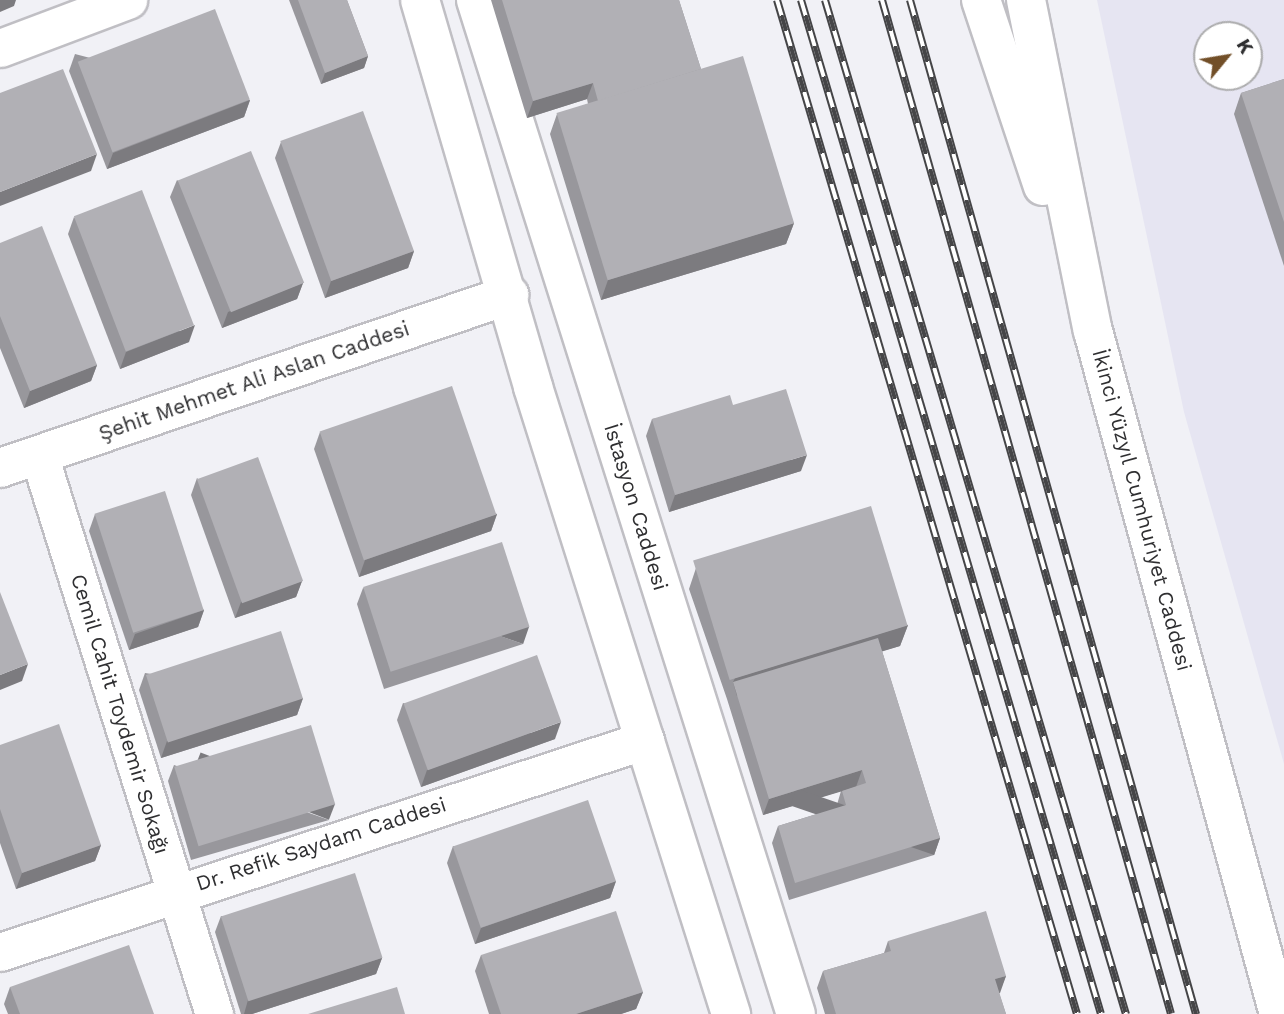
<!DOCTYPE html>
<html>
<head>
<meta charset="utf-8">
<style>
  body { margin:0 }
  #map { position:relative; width:1284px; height:1014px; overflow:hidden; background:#f1f1f6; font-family:"Work Sans",sans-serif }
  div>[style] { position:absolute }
  .built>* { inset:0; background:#e6e5f2 }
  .roads { filter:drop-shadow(2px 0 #c0bfc4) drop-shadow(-2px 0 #c0bfc4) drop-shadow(0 2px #c0bfc4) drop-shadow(0 -2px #c0bfc4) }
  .minor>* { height:37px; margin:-18.5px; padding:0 18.5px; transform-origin:18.5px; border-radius:18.5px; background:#fff }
  .tertiary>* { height:38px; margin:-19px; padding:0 19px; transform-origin:19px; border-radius:19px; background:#fff }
  .secondary>* { height:38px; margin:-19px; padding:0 19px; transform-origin:19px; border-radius:19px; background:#fff }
  .primary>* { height:38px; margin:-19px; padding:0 19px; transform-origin:19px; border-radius:19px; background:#fff }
  .rail>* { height:8px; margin-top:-4px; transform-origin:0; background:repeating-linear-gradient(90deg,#fff 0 16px,#454547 0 32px); box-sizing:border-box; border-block:2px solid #454547 }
  .wall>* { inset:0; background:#98979c }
  .shaded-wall>* { inset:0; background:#7c7b7f; transform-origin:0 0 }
  .building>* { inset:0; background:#b1b0b5; transform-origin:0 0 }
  span { translate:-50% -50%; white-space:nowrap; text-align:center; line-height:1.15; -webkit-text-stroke:5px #fff; paint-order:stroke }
  .street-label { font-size:21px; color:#2f2f31 }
  .north { position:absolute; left:1193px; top:21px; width:70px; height:70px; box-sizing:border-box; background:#fff; border:2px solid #acacad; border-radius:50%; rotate:60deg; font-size:19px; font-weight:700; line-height:28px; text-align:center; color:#2f2f31 }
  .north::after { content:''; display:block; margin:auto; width:24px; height:32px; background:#724f28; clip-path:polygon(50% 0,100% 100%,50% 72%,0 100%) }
</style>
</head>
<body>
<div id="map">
  <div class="built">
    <i style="clip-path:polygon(evenodd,1097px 0,1284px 0,1284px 764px,1184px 412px,1097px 0,1207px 35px,1249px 35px,1249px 77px,1207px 77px,1207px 35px)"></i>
  </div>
  <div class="roads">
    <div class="minor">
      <i style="left:0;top:48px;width:137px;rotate:-20.6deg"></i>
      <i style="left:39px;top:455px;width:586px;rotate:72.62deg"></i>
      <i style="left:0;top:952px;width:679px;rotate:-18.19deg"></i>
    </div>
    <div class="tertiary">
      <i style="left:0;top:468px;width:538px;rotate:-18.77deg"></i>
    </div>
    <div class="secondary">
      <i style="left:981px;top:0;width:196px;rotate:71.6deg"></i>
      <i style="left:1026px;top:0;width:338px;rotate:78.6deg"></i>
      <i style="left:1093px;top:331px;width:708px;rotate:74.77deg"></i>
    </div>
    <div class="primary">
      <i style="left:420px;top:0;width:403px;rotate:73.7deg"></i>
      <i style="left:533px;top:387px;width:658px;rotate:72.47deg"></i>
      <i style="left:476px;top:0;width:1063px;rotate:72.49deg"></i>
    </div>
  </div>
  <div class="rail">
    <i style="left:777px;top:0;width:1057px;rotate:73.52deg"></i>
    <i style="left:801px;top:0;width:1057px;rotate:73.52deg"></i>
    <i style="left:825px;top:0;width:1058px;rotate:73.47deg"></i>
    <i style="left:882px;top:0;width:1054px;rotate:74.09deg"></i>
    <i style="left:910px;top:0;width:1054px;rotate:74.25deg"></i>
  </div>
  <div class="wall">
    <i style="clip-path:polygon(289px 0,347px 0,368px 56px,364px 68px,321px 84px)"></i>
    <i style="clip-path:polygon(491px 0,679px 0,701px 69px,794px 223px,786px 244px,601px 300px,550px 134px,557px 114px,588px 104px,587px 99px,527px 118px)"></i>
    <i style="clip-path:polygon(75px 54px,250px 100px,244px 117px,107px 169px,69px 71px)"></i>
    <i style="clip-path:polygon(1284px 79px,1284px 266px,1234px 114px,1241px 93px)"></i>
    <i style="clip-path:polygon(281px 142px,414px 251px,408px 268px,325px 298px,275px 158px)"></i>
    <i style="clip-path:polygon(177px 180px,303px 283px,297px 299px,222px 328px,170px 197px)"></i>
    <i style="clip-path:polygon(74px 217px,189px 342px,120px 369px,68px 234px)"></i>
    <i style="clip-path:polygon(0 243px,97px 365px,91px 381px,24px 408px,0 348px)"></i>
    <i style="clip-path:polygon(733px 405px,801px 471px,669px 512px,646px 436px,652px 419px)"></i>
    <i style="clip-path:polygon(320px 432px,497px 514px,491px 531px,359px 577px,314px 449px)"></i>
    <i style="clip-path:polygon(197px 478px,302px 581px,296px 597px,235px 618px,191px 495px)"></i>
    <i style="clip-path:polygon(95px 514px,204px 610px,198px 627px,129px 650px,89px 531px)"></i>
    <i style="clip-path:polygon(696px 568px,908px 625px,900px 646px,882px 651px,940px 838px,934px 855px,789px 900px,772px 843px,778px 826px,836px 808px,841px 791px,763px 815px,727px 699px,689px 589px)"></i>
    <i style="clip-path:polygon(363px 588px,523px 644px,384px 689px,357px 604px)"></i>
    <i style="clip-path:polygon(145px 673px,303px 698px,297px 715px,161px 758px,139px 690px)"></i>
    <i style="clip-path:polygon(403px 703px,555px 739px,421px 787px,397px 720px)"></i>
    <i style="clip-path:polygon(0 745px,101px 845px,95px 861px,16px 889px,0 843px)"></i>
    <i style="clip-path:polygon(174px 765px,329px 820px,191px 860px,168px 781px)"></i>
    <i style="clip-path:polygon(453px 846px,616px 881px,610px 898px,475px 944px,447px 863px)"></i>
    <i style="clip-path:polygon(221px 916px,382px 958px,376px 974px,252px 1014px,241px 1014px,215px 932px)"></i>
    <i style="clip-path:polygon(888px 941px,1006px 976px,999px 993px,1006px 1014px,825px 1014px,817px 988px,823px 971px,884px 953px)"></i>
    <i style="clip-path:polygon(481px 955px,643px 992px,636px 1009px,621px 1014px,489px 1014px,475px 971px)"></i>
    <i style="clip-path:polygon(10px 987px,154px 1014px,8px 1014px,4px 1004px)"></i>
  </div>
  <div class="shaded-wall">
    <i style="clip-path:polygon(0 0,16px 0,14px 6px,0 12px)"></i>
    <i style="clip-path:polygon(368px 56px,364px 68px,321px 84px,325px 73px)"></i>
    <i style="clip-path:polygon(593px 83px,587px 99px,527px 118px,533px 101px)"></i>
    <i style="clip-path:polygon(250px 100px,244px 117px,107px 169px,113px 153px)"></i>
    <i style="clip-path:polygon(97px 154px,91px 171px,0 206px,0 192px)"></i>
    <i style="clip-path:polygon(794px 223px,786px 244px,601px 300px,608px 280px)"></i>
    <i style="clip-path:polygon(414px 251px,408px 268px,325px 298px,331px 281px)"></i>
    <i style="clip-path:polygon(303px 283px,297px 299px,222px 328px,228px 312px)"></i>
    <i style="clip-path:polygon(195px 325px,189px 342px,120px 369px,126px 352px)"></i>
    <i style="clip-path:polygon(97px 365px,91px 381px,24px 408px,30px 391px)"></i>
    <i style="clip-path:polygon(807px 455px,801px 471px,669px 512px,675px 495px)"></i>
    <i style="clip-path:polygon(497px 514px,491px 531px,359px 577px,365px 560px)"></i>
    <i style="clip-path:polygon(302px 581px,296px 597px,235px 618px,241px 602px)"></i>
    <i style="clip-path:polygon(204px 610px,198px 627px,129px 650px,135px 634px)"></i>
    <i style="clip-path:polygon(908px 625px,900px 646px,737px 696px,733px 682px,735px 678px)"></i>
    <i style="left:529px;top:627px;width:18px;height:146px;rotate:109deg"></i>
    <i style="clip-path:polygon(28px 664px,22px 681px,0 690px,0 675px)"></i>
    <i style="clip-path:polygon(303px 698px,297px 715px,161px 758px,167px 741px)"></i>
    <i style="clip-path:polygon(561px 722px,555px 739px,421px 787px,427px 770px)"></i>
    <i style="clip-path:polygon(862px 770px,856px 787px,763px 815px,769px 799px)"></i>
    <i style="left:335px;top:804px;width:17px;height:144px;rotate:111deg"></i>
    <i style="left:940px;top:838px;width:18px;height:152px;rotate:109deg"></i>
    <i style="clip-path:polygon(101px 845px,95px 861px,16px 889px,22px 873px)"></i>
    <i style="clip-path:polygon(616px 881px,610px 898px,475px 944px,481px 928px)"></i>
    <i style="clip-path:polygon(382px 958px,376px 974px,252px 1014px,244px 1014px,248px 1000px)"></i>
    <i style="clip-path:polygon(1006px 976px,1000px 993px,989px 996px,995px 979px)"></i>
    <i style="clip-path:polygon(643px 992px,636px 1009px,621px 1014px,576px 1014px)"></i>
  </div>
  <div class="building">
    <i style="clip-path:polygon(298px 0,347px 0,368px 56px,325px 73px)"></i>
    <i style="clip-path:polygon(502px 0,679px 0,701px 69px,598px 101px,593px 83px,533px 101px)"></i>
    <i style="left:215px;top:9px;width:97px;height:147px;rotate:69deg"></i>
    <i style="left:743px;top:56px;width:175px;height:195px;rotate:73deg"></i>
    <i style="clip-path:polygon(63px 69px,97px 154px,0 192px,0 93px)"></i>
    <i style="clip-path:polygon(1284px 79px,1284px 222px,1241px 93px)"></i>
    <i style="left:363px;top:111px;width:149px;height:88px;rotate:70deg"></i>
    <i style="left:251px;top:151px;width:142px;height:79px;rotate:68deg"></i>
    <i style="left:142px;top:190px;width:145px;height:73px;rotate:69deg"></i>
    <i style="clip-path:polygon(42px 226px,97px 365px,30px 391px,0 316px,0 243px)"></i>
    <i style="left:452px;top:386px;width:136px;height:140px;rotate:71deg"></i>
    <i style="clip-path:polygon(786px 389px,807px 455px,675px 495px,652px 419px,730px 395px,733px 405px)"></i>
    <i style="left:258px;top:457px;width:132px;height:65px;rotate:70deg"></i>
    <i style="left:165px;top:491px;width:125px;height:74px;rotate:72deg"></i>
    <i style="left:871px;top:506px;width:125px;height:186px;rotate:73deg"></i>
    <i style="left:502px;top:542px;width:89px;height:146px;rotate:72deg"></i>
    <i style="clip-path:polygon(0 592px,28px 664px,0 675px)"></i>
    <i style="left:281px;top:631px;width:71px;height:142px;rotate:72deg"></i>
    <i style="clip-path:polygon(878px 638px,940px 838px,795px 883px,778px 826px,846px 805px,842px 791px,866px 783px,862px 770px,769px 799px,733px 682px)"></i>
    <i style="left:537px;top:655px;width:71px;height:142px;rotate:70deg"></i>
    <i style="clip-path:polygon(59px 724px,101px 845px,22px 873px,0 809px,0 745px)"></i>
    <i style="left:311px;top:725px;width:83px;height:143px;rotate:73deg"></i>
    <i style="left:588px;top:800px;width:86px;height:143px;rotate:71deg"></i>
    <i style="left:355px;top:873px;width:89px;height:141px;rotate:72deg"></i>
    <i style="clip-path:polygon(616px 911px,643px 992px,576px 1014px,501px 1014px,481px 955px)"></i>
    <i style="clip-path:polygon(986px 911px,1006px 976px,995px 979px,1006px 1014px,836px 1014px,823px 971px,891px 951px,888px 941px)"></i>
    <i style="clip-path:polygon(129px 945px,154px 1014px,20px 1014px,10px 987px)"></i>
    <i style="clip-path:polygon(397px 987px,405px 1014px,308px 1014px)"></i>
  </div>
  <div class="street-label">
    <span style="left:254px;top:381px;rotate:-19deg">Şehit Mehmet Ali Aslan Caddesi</span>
    <span style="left:636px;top:507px;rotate:73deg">İstasyon Caddesi</span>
    <span style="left:1142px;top:510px;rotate:75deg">İkinci Yüzyıl Cumhuriyet Caddesi</span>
    <span style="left:120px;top:714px;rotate:73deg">Cemil Cahit Toydemir Sokağı</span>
    <span style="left:321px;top:844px;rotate:-18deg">Dr. Refik Saydam Caddesi</span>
  </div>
  <div class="north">K</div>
</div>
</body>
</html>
